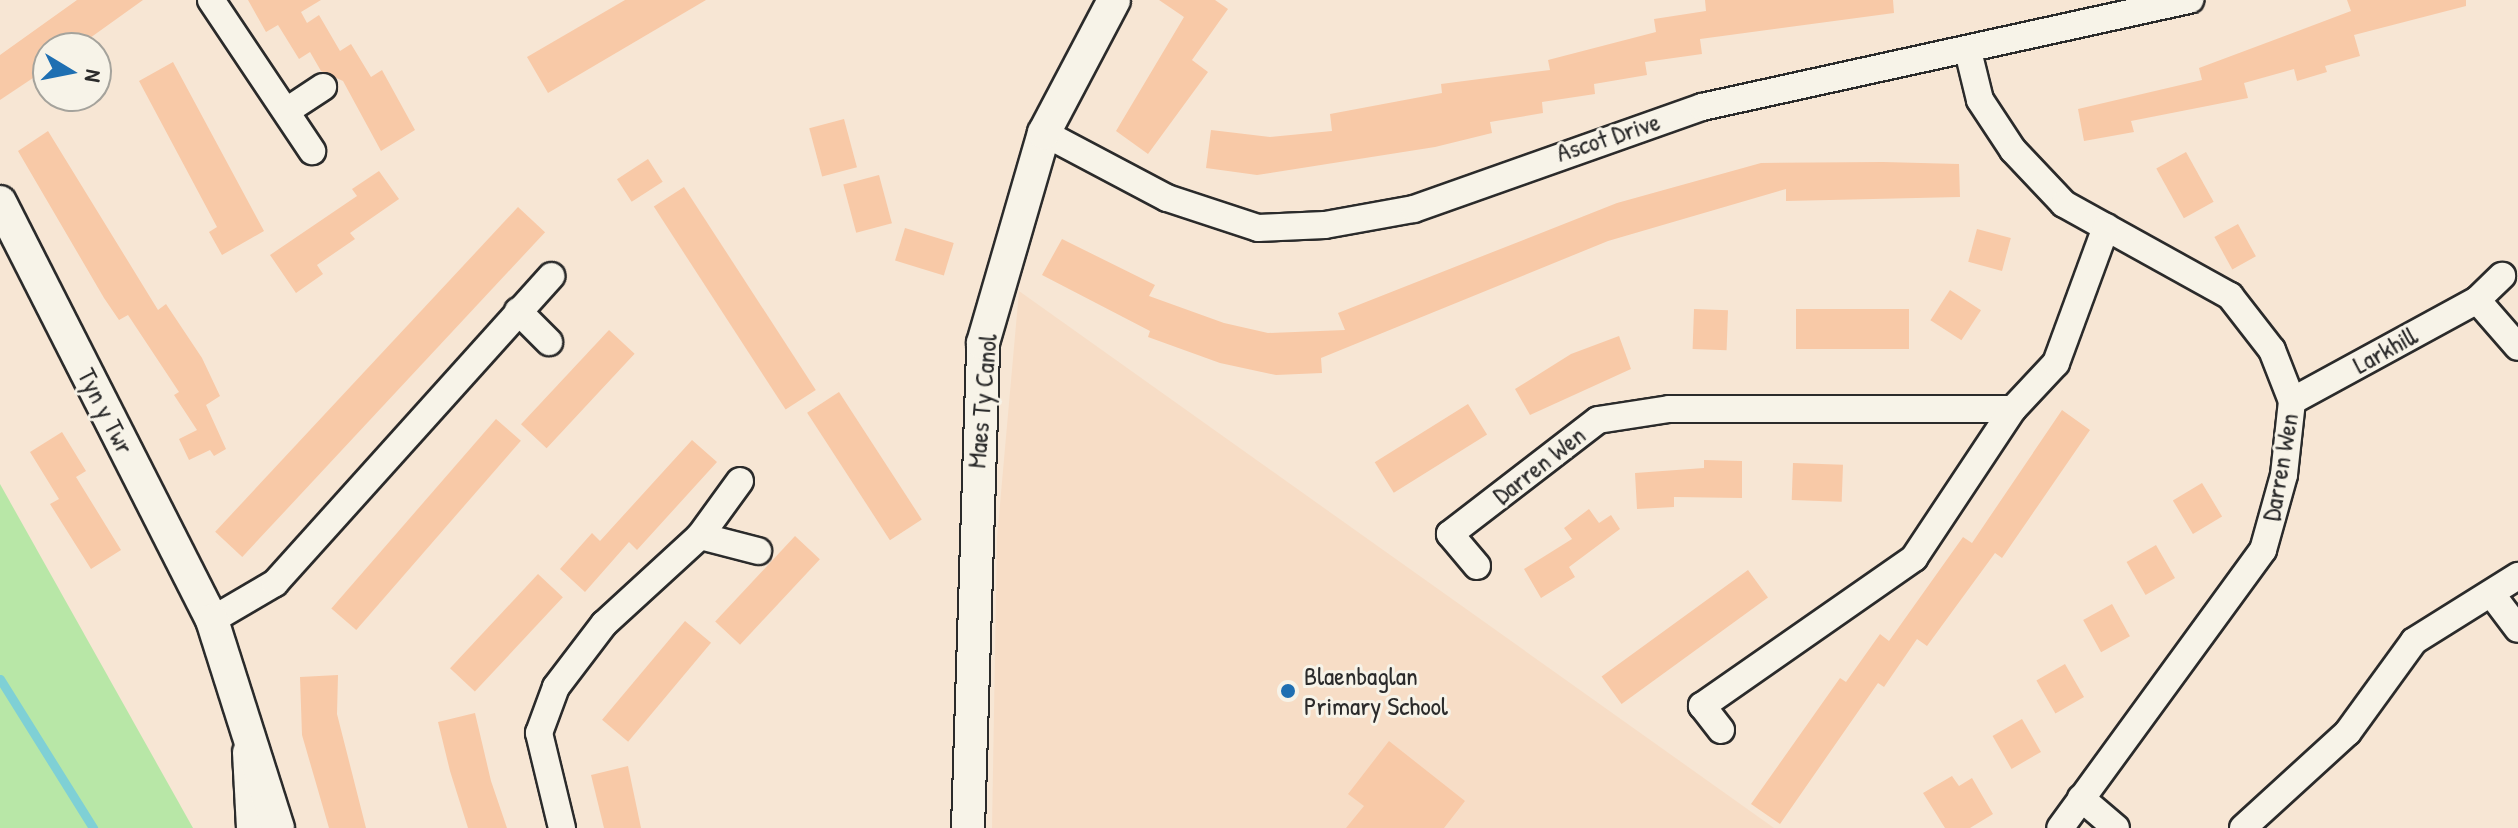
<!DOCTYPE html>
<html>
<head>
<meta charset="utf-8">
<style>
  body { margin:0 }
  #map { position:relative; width:2518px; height:828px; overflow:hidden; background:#f7e6d4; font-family:"Patrick Hand",sans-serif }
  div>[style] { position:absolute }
  .built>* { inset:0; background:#f7ddc6 }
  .green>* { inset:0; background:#b8e7a7 }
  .stream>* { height:9px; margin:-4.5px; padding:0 4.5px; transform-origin:4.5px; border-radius:4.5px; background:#7fd0d5 }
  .building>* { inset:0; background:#f8c9a7; transform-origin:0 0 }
  .roads { filter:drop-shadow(2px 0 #2b2b2b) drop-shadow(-2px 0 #2b2b2b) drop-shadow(0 2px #2b2b2b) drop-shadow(0 -2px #2b2b2b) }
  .minor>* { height:26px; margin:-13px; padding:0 13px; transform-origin:13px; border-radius:13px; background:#f7f3e8 }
  .tertiary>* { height:32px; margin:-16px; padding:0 16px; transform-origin:16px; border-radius:16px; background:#f7f3e8 }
  .dots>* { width:22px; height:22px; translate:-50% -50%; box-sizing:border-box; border:4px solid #f7f3e8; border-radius:50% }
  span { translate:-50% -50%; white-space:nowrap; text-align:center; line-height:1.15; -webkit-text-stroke:6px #f7f3e8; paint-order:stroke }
  .street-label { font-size:26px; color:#2b2b2b }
  .poi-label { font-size:26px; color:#2b2b2b }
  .left { translate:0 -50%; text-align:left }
  .north { position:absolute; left:32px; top:32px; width:80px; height:80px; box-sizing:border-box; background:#f7f3e8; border:2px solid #a5a39c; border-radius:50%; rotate:100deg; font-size:22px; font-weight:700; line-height:32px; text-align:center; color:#2b2b2b }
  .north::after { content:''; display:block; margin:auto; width:28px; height:36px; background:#1f6fb2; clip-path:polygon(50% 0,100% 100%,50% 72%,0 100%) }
</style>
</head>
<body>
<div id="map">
  <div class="built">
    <i style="clip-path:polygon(1019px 291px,1774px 828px,992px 828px,997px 538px)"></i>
  </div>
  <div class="green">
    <i style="clip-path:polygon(0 484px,193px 828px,0 828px)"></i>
  </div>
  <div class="stream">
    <i style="left:0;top:679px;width:176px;rotate:58deg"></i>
  </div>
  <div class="building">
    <i style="clip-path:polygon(77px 0,143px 0,76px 48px,48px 48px,48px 68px,0 100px,0 55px)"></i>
    <i style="clip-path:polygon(248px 0,321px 0,301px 12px,307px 23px,319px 15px,340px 51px,351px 44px,371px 77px,382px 70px,415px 130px,381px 151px,343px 81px,321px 71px,310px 52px,299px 59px,278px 25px,266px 32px)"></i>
    <i style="clip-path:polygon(625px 0,706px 0,548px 93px,527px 57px)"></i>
    <i style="clip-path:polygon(1159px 0,1215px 0,1228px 9px,1192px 60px,1208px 72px,1148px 154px,1116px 131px,1184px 17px)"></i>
    <i style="clip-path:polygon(1705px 0,1893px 0,1894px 13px,1700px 39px,1702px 54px,1645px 62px,1647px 75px,1594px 84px,1595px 94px,1542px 102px,1543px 113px,1490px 122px,1492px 133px,1435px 147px,1257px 175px,1206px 168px,1211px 130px,1270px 137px,1332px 131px,1330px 114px,1442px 93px,1441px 84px,1550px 70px,1548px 60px,1656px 32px,1654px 19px,1706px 11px)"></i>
    <i style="clip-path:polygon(2347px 0,2466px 0,2466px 6px,2354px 35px,2360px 56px,2325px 66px,2327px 72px,2297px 81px,2294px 69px,2244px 83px,2248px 98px,2131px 121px,2134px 132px,2084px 141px,2078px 109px,2202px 80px,2199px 68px,2351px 11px)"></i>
    <i style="clip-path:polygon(173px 62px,264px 231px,222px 255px,209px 232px,217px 227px,139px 81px)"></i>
    <i style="left:844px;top:119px;width:50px;height:36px;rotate:75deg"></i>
    <i style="clip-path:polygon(48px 131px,158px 310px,166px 304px,202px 358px,220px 396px,206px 405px,226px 449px,214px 456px,210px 450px,189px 460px,179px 439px,197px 430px,174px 395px,179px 392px,128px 315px,119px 320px,104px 298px,18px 151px)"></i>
    <i style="left:2186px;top:152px;width:57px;height:34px;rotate:61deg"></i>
    <i style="left:648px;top:159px;width:27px;height:37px;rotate:57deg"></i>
    <i style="clip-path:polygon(1883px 162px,1959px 164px,1960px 197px,1786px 201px,1786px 189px,1608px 241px,1321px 358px,1322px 373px,1276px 375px,1220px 363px,1148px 337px,1150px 331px,1042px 275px,1062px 239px,1155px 285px,1149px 296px,1224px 323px,1268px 333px,1345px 330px,1338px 313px,1617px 203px,1761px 163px)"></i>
    <i style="clip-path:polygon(379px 171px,399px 199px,350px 233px,355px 239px,317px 265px,323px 274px,296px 293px,270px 255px,357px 196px,352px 189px)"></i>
    <i style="left:879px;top:175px;width:50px;height:37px;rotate:75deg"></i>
    <i style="left:684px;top:187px;width:242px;height:36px;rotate:57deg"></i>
    <i style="left:518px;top:207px;width:37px;height:444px;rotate:43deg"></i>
    <i style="left:2238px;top:224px;width:37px;height:27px;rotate:61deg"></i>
    <i style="left:905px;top:228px;width:51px;height:34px;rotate:17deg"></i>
    <i style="left:1977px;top:229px;width:35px;height:34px;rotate:15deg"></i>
    <i style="left:1950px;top:290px;width:37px;height:36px;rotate:33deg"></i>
    <i style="left:1694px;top:309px;width:34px;height:40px;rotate:2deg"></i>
    <i style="left:1796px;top:309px;width:113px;height:40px"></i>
    <i style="left:609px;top:330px;width:35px;height:129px;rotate:43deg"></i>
    <i style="clip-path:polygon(1619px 336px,1631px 369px,1530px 415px,1515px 389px,1571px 354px)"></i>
    <i style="left:839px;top:392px;width:152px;height:38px;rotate:57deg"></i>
    <i style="left:1468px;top:404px;width:36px;height:110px;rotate:58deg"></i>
    <i style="clip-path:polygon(2062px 410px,2090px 430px,2002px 558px,1995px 553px,1927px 646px,1917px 639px,1884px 687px,1878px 683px,1780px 824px,1751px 804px,1840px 678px,1846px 682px,1880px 634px,1889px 641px,1963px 537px,1972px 543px)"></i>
    <i style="left:496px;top:419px;width:33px;height:251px;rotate:41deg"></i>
    <i style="clip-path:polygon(62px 432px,86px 471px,76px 477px,121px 550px,91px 569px,50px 504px,59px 499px,30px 452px)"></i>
    <i style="clip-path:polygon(692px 440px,717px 462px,637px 550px,629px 542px,585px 592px,560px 569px,592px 533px,600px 541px)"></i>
    <i style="clip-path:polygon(1704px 460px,1742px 461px,1742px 498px,1674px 497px,1674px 507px,1637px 509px,1635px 473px,1704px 468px)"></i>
    <i style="left:1793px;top:463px;width:50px;height:37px;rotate:2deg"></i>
    <i style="left:2202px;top:483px;width:39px;height:34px;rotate:59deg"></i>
    <i style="clip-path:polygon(1589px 509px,1599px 523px,1611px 515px,1620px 529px,1569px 567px,1575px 577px,1541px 598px,1524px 569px,1572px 539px,1564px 528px)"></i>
    <i style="left:795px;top:536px;width:34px;height:117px;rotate:43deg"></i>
    <i style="left:2156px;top:545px;width:38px;height:34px;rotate:60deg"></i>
    <i style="left:1748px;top:570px;width:34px;height:181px;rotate:54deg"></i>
    <i style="left:538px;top:574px;width:34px;height:129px;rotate:43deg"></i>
    <i style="left:2112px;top:604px;width:37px;height:33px;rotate:61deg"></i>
    <i style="left:685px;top:621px;width:34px;height:129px;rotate:40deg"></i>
    <i style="left:2065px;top:664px;width:38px;height:33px;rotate:60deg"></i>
    <i style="clip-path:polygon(338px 675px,337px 714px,366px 828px,329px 828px,302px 735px,300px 677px)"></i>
    <i style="clip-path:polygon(475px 713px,491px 781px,507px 828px,468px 828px,450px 771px,438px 722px)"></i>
    <i style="left:2022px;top:719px;width:38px;height:34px;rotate:60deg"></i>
    <i style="clip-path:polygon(1389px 741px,1465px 801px,1444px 828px,1346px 828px,1364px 806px,1348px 794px)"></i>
    <i style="clip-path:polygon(628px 766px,641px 828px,604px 828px,591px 775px)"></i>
    <i style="clip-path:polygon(1952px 776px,1959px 786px,1972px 778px,1993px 814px,1970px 828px,1945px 828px,1923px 793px)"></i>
  </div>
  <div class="roads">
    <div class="minor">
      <i style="left:211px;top:0;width:182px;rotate:56.2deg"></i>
      <i style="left:1968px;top:51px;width:50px;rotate:76.2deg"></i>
      <i style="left:1980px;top:100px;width:60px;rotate:56.6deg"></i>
      <i style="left:2013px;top:150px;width:74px;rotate:46.6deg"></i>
      <i style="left:2064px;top:204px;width:190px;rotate:29deg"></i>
      <i style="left:2230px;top:296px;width:68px;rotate:52.1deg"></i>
      <i style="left:2272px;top:350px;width:55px;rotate:68.6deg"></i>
      <i style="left:2292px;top:401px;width:74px;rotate:96.2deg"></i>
      <i style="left:2284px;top:475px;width:78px;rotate:105.6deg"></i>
      <i style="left:2263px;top:550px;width:344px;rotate:126.1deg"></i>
      <i style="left:288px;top:110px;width:42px;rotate:-33.3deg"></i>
      <i style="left:1044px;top:133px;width:139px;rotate:27.9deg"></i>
      <i style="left:1167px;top:198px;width:96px;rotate:18.2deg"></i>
      <i style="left:1258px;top:228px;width:67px;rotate:-2.6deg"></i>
      <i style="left:1325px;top:225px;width:90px;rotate:-10.2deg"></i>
      <i style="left:1414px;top:209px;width:306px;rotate:-19.5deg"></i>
      <i style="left:1702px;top:107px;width:500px;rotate:-12.4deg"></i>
      <i style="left:2477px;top:300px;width:62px;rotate:48.9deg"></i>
      <i style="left:518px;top:311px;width:44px;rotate:45deg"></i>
      <i style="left:2292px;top:401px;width:211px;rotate:-28.6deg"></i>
      <i style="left:2477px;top:300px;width:35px;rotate:-44deg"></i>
      <i style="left:700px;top:536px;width:60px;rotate:14.5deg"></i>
      <i style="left:1477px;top:566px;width:42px;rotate:-130.2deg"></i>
      <i style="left:1450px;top:534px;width:187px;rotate:-37.6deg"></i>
      <i style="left:1598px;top:420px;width:72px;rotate:-8.8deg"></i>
      <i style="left:1669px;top:409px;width:344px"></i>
      <i style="left:2493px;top:596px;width:41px;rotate:52.9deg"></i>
      <i style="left:212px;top:620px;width:73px;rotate:-30.4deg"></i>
      <i style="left:275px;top:583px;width:413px;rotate:-48deg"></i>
      <i style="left:1721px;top:730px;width:31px;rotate:-128deg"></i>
      <i style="left:1702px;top:706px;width:259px;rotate:-34.9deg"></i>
      <i style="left:1914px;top:558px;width:179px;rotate:-56.4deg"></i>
      <i style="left:2013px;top:409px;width:63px;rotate:-46.9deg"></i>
      <i style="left:2056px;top:363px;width:145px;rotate:-69.8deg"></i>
      <i style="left:246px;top:752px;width:76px;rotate:87deg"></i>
      <i style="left:2081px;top:798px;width:46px;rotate:40.6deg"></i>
      <i style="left:562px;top:828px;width:98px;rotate:-103.6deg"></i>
      <i style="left:539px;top:733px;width:49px;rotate:-69.7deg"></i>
      <i style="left:556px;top:687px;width:79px;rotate:-52.7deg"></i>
      <i style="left:604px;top:624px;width:130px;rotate:-42.5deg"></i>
      <i style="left:700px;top:536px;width:68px;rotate:-54deg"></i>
      <i style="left:2243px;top:828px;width:142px;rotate:-42.4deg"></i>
      <i style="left:2348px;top:732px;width:112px;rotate:-54deg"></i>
      <i style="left:2414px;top:641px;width:123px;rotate:-32deg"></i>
    </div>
    <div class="tertiary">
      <i style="left:0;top:202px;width:469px;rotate:63.1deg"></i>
      <i style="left:212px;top:620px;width:218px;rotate:72.4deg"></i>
      <i style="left:968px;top:828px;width:485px;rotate:-88.2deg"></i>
      <i style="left:983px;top:343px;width:219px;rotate:-73.8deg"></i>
      <i style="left:1044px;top:133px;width:150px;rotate:-62.2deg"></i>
    </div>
  </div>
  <div class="dots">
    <i style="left:1288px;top:691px;background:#1f6fb2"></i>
  </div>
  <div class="street-label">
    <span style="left:1608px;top:137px;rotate:-18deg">Ascot Drive</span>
    <span style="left:2385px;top:350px;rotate:-29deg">Larkhill</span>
    <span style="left:982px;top:401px;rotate:-85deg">Maes Ty Canol</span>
    <span style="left:106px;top:411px;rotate:63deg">Tyn y Twr</span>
    <span style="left:1539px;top:465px;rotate:-38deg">Darren Wen</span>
    <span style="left:2280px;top:467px;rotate:-80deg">Darren Wen</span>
  </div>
  <div class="poi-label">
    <span class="left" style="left:1304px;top:691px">Blaenbaglan<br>Primary School</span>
  </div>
  <div class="north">N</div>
</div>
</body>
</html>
